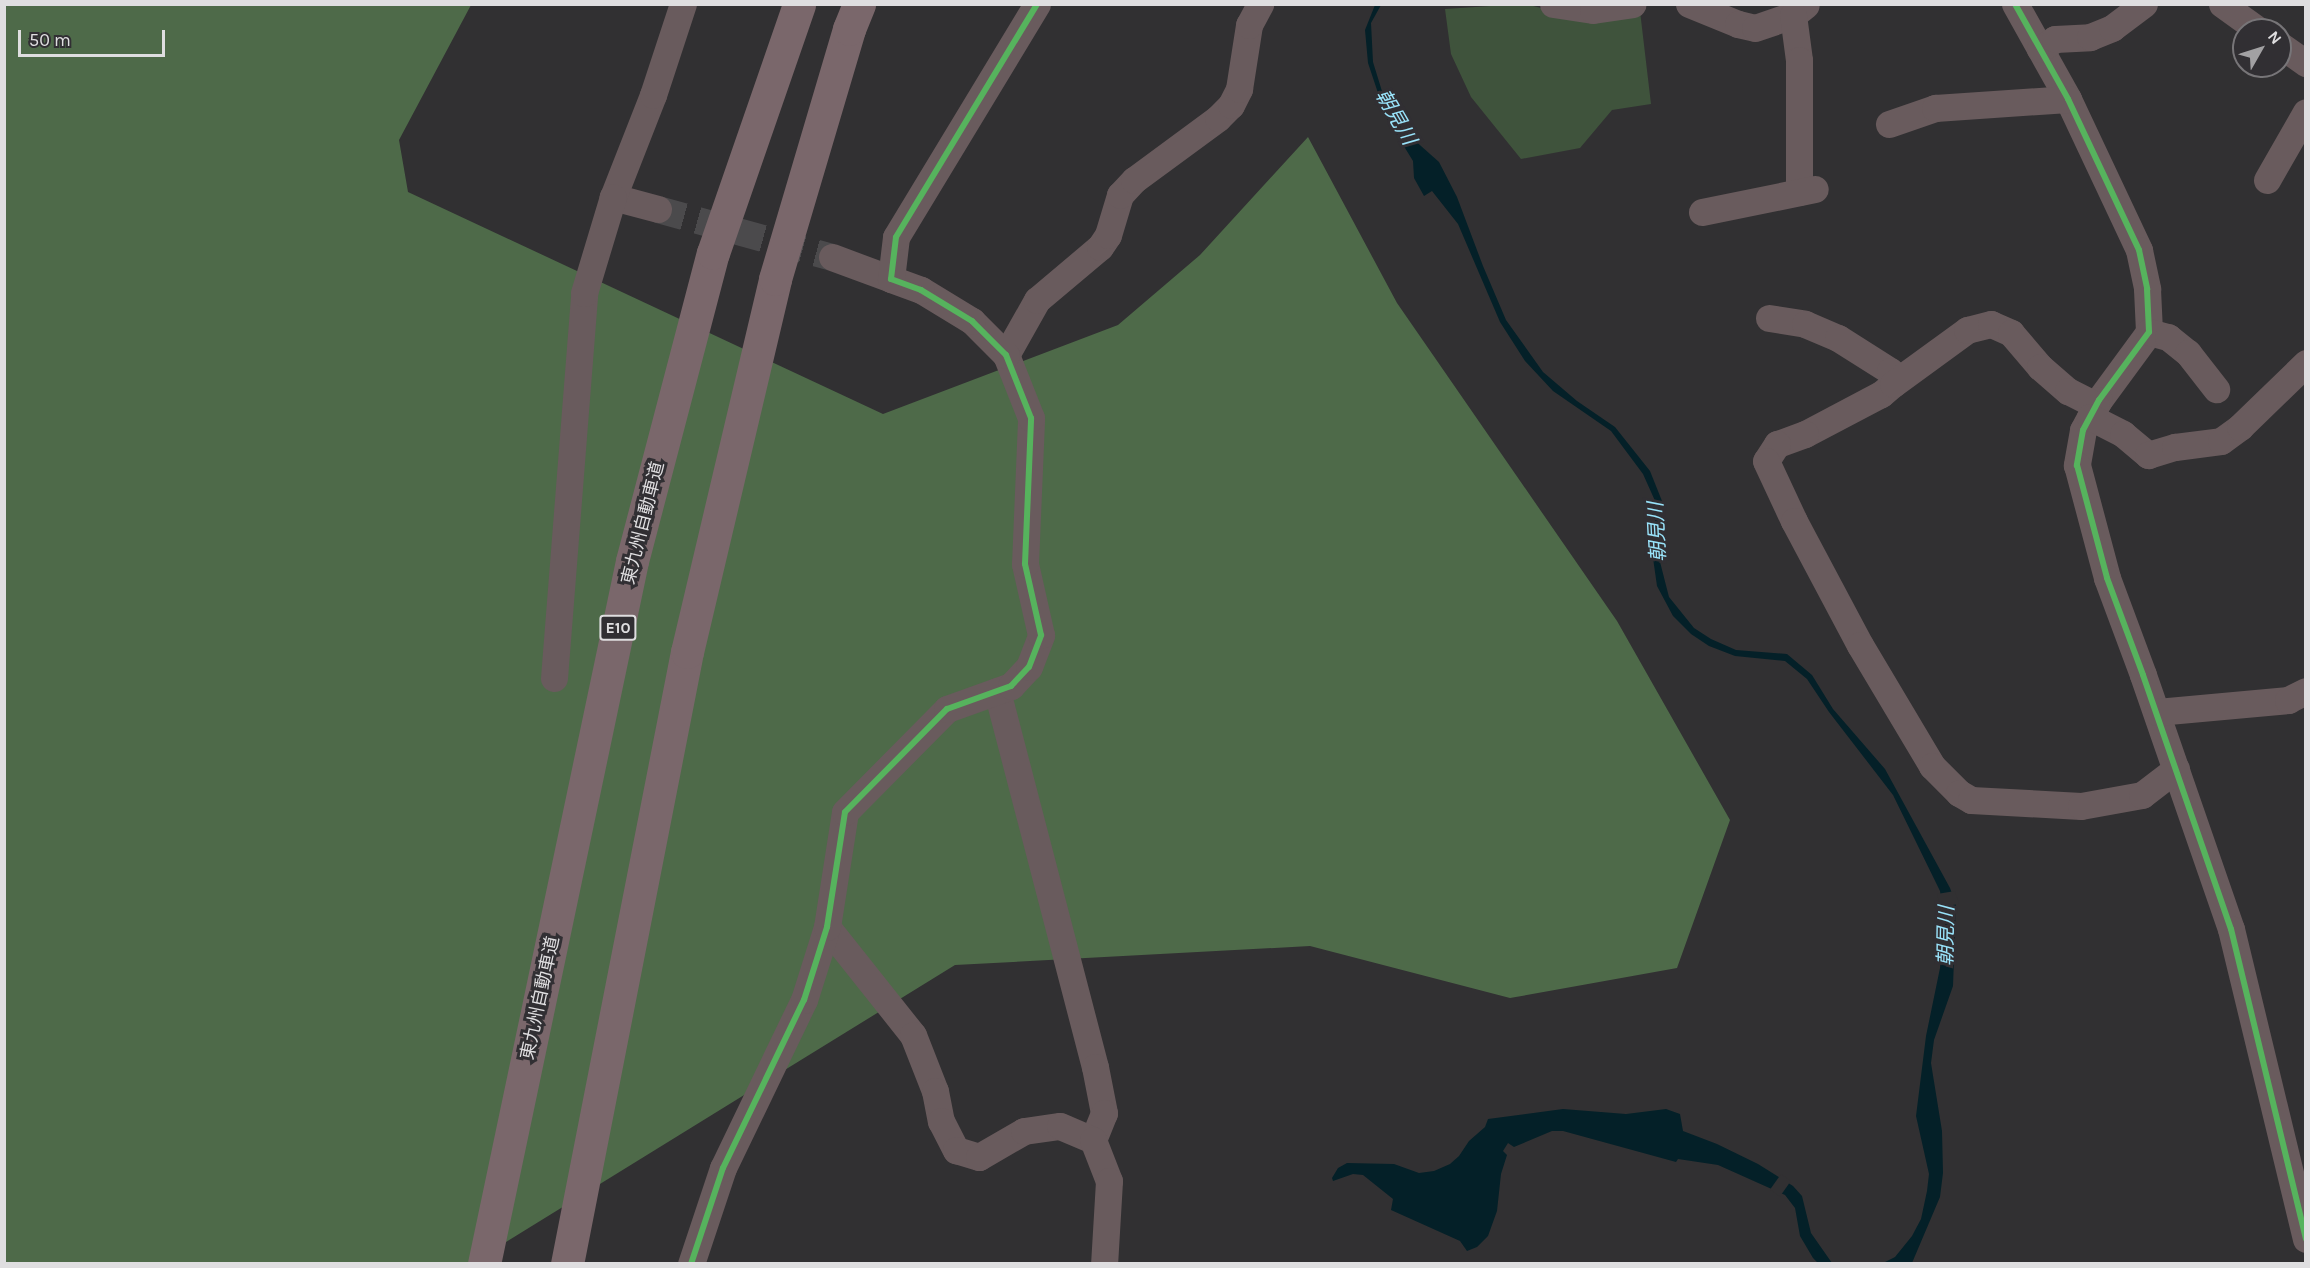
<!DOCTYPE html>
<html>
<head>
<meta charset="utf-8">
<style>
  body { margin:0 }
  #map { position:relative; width:2310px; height:1268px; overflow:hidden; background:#313032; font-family:Karla,"Noto Sans JP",sans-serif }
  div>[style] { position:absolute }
  .green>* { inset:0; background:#3f533c }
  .forest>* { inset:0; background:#4e6a49 }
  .water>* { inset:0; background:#042028 }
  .pier>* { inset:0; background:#313032; transform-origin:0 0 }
  .minor-tunnel>* { height:27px; margin-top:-13.5px; transform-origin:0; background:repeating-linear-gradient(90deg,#4b4a4c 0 27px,transparent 0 41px) }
  .minor>* { height:27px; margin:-13.5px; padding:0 13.5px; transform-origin:13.5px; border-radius:13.5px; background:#695b5d }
  .highway>* { height:33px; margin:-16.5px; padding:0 16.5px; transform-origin:16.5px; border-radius:16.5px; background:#7a676b }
  .cycleway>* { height:6px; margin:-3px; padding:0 3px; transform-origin:3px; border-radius:3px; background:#56b35d }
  span { translate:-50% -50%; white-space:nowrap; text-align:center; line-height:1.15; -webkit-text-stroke:6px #312f33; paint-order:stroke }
  .shield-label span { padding:2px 4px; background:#312f33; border:2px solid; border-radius:4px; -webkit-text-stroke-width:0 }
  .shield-label { font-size:16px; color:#dfdee0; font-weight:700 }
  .street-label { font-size:18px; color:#dfdee0 }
  .water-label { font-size:20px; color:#99e3fa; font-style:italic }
  .frame { position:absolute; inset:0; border:6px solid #dfdee0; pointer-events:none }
  .north { position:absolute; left:2232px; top:18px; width:60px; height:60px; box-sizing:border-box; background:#312f33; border:2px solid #777578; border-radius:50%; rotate:51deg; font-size:16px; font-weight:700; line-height:24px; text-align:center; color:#dfdee0 }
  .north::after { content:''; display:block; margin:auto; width:21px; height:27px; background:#a2a1a3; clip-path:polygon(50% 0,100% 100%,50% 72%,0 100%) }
  .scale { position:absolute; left:18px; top:30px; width:147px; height:27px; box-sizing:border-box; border:3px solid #dfdee0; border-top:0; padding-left:8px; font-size:18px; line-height:21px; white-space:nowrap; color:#dfdee0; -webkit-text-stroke:4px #312f33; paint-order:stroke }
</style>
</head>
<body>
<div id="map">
  <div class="green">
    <i style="clip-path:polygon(1506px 5px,1529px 5px,1562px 13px,1640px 11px,1651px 104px,1612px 110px,1580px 148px,1521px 159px,1471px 97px,1451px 54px,1445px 9px)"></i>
  </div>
  <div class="forest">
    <i style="clip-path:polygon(5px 5px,471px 5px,399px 140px,408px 192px,883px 414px,1118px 325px,1200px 255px,1308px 137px,1397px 303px,1617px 621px,1730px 820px,1677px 968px,1510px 998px,1310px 946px,955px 965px,472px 1263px,5px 1264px)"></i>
  </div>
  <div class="water">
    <i style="clip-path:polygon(1375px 5px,1381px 5px,1371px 23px,1373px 62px,1385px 101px,1403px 130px,1439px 162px,1457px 197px,1483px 266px,1506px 320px,1543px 372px,1577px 401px,1615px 427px,1650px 471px,1662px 501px,1663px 516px,1659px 558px,1669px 597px,1694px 628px,1711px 639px,1736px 650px,1787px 654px,1812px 675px,1833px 709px,1885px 769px,1950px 888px,1956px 905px,1953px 986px,1934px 1040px,1931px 1063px,1942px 1131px,1943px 1173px,1940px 1197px,1912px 1263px,1883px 1263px,1895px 1257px,1912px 1236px,1921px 1219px,1927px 1191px,1929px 1174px,1916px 1116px,1926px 1036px,1940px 968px,1945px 924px,1940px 891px,1893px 795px,1829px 712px,1807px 679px,1785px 661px,1735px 656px,1709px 646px,1691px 634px,1673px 616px,1657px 586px,1653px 558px,1656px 503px,1643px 474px,1611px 431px,1553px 391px,1525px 361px,1500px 322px,1458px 224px,1432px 191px,1424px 196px,1414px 178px,1413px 161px,1386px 117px,1368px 63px,1365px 30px)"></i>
    <i style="clip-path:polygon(1563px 1109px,1626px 1114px,1666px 1109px,1680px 1114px,1683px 1131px,1717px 1144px,1758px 1164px,1793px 1186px,1802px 1196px,1811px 1233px,1832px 1263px,1818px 1263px,1813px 1258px,1800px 1236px,1795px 1208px,1785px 1195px,1718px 1165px,1678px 1159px,1676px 1162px,1563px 1131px,1552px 1131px,1514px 1147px,1508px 1143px,1503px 1151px,1507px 1155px,1501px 1174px,1497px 1211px,1488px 1236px,1477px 1247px,1467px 1251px,1460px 1241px,1391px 1210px,1393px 1199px,1363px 1175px,1353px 1174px,1333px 1181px,1332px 1178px,1338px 1168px,1347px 1163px,1394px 1164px,1419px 1173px,1434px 1171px,1450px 1164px,1459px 1156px,1469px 1141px,1485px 1127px,1488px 1119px)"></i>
  </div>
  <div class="pier">
    <i style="clip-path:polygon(1955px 891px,1959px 904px,1941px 907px,1937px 894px)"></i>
    <i style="left:1781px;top:1174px;width:12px;height:19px;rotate:35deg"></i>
  </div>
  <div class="minor-tunnel">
    <i style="left:658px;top:209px;width:180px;rotate:15.4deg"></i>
  </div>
  <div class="minor">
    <i style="left:1553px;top:4px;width:40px;rotate:8.5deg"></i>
    <i style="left:1593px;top:10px;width:40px;rotate:-8.5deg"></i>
    <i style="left:1689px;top:4px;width:53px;rotate:22.2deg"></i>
    <i style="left:1738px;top:24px;width:17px;rotate:13deg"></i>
    <i style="left:1755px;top:28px;width:40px;rotate:-18.9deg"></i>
    <i style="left:1793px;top:15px;width:16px;rotate:-38deg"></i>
    <i style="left:2015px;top:4px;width:109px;rotate:60.8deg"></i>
    <i style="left:2068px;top:99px;width:167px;rotate:64.8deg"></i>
    <i style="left:2139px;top:250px;width:40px;rotate:78deg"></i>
    <i style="left:2147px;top:289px;width:43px;rotate:87.3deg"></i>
    <i style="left:2149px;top:332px;width:84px;rotate:126.3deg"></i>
    <i style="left:2099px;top:400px;width:34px;rotate:118deg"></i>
    <i style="left:2083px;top:430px;width:36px;rotate:100deg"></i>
    <i style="left:2077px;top:465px;width:117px;rotate:75.1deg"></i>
    <i style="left:2107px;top:578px;width:103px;rotate:69.6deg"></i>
    <i style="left:2143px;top:675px;width:269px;rotate:70.9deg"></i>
    <i style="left:2231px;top:929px;width:319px;rotate:76.4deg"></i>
    <i style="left:2222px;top:4px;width:44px;rotate:35.8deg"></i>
    <i style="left:1793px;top:15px;width:45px;rotate:82.4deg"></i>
    <i style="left:1799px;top:60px;width:132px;rotate:90deg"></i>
    <i style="left:2280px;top:45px;width:32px;rotate:35deg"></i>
    <i style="left:2040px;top:49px;width:18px;rotate:-34deg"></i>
    <i style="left:2055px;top:39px;width:35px;rotate:-3deg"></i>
    <i style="left:2090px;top:37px;width:24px;rotate:-22deg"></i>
    <i style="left:2112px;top:28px;width:40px;rotate:-37deg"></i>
    <i style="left:1889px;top:124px;width:49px;rotate:-19.2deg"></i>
    <i style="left:1935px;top:108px;width:133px;rotate:-3.9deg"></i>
    <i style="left:2267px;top:180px;width:78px;rotate:-60.2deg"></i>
    <i style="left:658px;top:209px;width:47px;rotate:-165.1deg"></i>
    <i style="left:613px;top:197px;width:110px;rotate:-68.6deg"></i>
    <i style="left:653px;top:95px;width:96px;rotate:-71.8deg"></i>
    <i style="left:1702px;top:212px;width:115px;rotate:-11.5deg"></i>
    <i style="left:832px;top:257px;width:63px;rotate:20.4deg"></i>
    <i style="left:1769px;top:318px;width:36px;rotate:9deg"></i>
    <i style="left:1805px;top:324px;width:36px;rotate:23deg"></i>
    <i style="left:1838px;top:338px;width:62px;rotate:32.4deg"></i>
    <i style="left:1890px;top:371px;width:13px;rotate:77deg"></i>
    <i style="left:1893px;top:384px;width:16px;rotate:140deg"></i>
    <i style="left:1881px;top:394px;width:86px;rotate:152.2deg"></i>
    <i style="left:1805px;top:434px;width:30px;rotate:160deg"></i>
    <i style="left:1777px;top:444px;width:20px;rotate:123deg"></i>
    <i style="left:1766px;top:461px;width:66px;rotate:65deg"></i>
    <i style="left:1794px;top:521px;width:140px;rotate:62deg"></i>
    <i style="left:1860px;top:645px;width:141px;rotate:59.2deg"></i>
    <i style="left:1932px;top:766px;width:38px;rotate:45deg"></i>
    <i style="left:1959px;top:793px;width:14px;rotate:30deg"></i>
    <i style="left:1971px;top:800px;width:110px;rotate:3.1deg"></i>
    <i style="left:2081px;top:806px;width:62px;rotate:-10.2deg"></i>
    <i style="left:2142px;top:795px;width:43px;rotate:-37.4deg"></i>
    <i style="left:2149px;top:332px;width:20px;rotate:15deg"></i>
    <i style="left:2168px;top:337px;width:26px;rotate:39deg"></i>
    <i style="left:2188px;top:353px;width:46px;rotate:52.1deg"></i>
    <i style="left:1006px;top:355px;width:63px;rotate:-60.6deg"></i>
    <i style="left:1037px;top:300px;width:82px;rotate:-40.1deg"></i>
    <i style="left:1100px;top:247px;width:14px;rotate:-56deg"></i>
    <i style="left:1108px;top:235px;width:42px;rotate:-73.3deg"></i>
    <i style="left:1120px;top:195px;width:21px;rotate:-47deg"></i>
    <i style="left:1134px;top:180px;width:104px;rotate:-36.4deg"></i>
    <i style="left:1218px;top:118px;width:18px;rotate:-45deg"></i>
    <i style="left:1231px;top:105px;width:18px;rotate:-63deg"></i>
    <i style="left:1239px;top:89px;width:65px;rotate:-81.1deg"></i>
    <i style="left:1249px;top:25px;width:24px;rotate:-62deg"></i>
    <i style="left:1893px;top:384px;width:92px;rotate:-36.1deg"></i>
    <i style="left:1967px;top:330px;width:25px;rotate:-14deg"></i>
    <i style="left:1991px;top:324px;width:22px;rotate:24deg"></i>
    <i style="left:2011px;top:333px;width:45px;rotate:49.5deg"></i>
    <i style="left:2040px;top:367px;width:37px;rotate:41deg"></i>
    <i style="left:2068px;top:391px;width:31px;rotate:27deg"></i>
    <i style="left:2090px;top:417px;width:37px;rotate:27deg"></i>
    <i style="left:2123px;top:434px;width:33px;rotate:40deg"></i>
    <i style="left:2148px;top:455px;width:28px;rotate:-17deg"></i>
    <i style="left:2175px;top:447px;width:46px;rotate:-7.4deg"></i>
    <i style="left:2221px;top:441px;width:24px;rotate:-36deg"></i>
    <i style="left:2240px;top:427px;width:92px;rotate:-44.1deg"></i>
    <i style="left:554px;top:678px;width:386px;rotate:-85.5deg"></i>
    <i style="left:584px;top:293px;width:100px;rotate:-73.2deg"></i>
    <i style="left:997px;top:691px;width:389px;rotate:75.4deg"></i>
    <i style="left:1095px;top:1067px;width:47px;rotate:78.9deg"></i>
    <i style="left:1104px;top:1113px;width:29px;rotate:112deg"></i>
    <i style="left:2157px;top:712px;width:132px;rotate:-5.2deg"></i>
    <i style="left:2288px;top:700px;width:20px;rotate:-27deg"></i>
    <i style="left:827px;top:927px;width:138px;rotate:51.5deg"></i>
    <i style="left:913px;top:1035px;width:60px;rotate:68.6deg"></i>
    <i style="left:935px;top:1091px;width:31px;rotate:79deg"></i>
    <i style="left:941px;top:1121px;width:33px;rotate:63deg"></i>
    <i style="left:956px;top:1150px;width:24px;rotate:17deg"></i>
    <i style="left:979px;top:1157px;width:52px;rotate:-30deg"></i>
    <i style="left:1024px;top:1131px;width:36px;rotate:-8deg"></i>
    <i style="left:1060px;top:1126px;width:36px;rotate:23deg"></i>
    <i style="left:1093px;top:1140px;width:44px;rotate:68.7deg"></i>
    <i style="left:1109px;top:1181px;width:83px;rotate:93.4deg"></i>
    <i style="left:691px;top:1264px;width:101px;rotate:-71.6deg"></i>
    <i style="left:723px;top:1168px;width:187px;rotate:-64.3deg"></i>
    <i style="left:804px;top:1000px;width:77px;rotate:-72.5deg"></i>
    <i style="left:827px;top:927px;width:116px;rotate:-81.1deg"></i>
    <i style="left:845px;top:812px;width:145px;rotate:-45.3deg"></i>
    <i style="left:947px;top:709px;width:68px;rotate:-19.8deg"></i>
    <i style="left:1011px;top:686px;width:26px;rotate:-47deg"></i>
    <i style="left:1029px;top:667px;width:34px;rotate:-69deg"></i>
    <i style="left:1041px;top:635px;width:73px;rotate:-102.7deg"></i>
    <i style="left:1025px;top:564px;width:146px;rotate:-87.6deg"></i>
    <i style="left:1031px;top:418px;width:68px;rotate:-111.6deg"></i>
    <i style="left:1006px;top:355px;width:48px;rotate:-135deg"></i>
    <i style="left:972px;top:321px;width:60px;rotate:-148.7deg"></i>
    <i style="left:921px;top:290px;width:32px;rotate:-160deg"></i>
    <i style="left:891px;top:279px;width:42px;rotate:-83.2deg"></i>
    <i style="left:896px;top:237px;width:272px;rotate:-58.8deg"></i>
  </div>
  <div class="highway">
    <i style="left:484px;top:1264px;width:718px;rotate:-78.11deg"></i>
    <i style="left:632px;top:561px;width:318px;rotate:-75.3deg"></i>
    <i style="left:713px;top:253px;width:263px;rotate:-70.9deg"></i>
    <i style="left:567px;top:1264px;width:624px;rotate:-78.91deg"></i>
    <i style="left:687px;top:652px;width:383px;rotate:-76.7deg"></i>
    <i style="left:775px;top:279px;width:261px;rotate:-73.5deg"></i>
    <i style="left:849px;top:29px;width:27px;rotate:-68deg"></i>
  </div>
  <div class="cycleway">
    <i style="left:2015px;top:4px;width:109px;rotate:60.8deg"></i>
    <i style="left:2068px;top:99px;width:167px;rotate:64.8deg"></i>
    <i style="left:2139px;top:250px;width:40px;rotate:78deg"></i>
    <i style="left:2147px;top:289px;width:43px;rotate:87.3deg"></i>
    <i style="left:2149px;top:332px;width:84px;rotate:126.3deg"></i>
    <i style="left:2099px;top:400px;width:34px;rotate:118deg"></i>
    <i style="left:2083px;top:430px;width:36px;rotate:100deg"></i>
    <i style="left:2077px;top:465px;width:117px;rotate:75.1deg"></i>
    <i style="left:2107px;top:578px;width:103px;rotate:69.6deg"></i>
    <i style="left:2143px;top:675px;width:269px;rotate:70.9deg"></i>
    <i style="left:2231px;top:929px;width:319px;rotate:76.4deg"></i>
    <i style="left:691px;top:1264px;width:101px;rotate:-71.6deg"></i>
    <i style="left:723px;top:1168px;width:187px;rotate:-64.3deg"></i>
    <i style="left:804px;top:1000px;width:77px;rotate:-72.5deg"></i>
    <i style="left:827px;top:927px;width:116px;rotate:-81.1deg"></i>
    <i style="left:845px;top:812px;width:145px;rotate:-45.3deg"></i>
    <i style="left:947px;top:709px;width:68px;rotate:-19.8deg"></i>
    <i style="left:1011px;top:686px;width:26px;rotate:-47deg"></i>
    <i style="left:1029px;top:667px;width:34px;rotate:-69deg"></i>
    <i style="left:1041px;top:635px;width:73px;rotate:-102.7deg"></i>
    <i style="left:1025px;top:564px;width:146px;rotate:-87.6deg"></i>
    <i style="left:1031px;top:418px;width:68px;rotate:-111.6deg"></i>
    <i style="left:1006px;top:355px;width:48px;rotate:-135deg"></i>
    <i style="left:972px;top:321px;width:60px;rotate:-148.7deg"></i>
    <i style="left:921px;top:290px;width:32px;rotate:-160deg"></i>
    <i style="left:891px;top:279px;width:42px;rotate:-83.2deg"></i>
    <i style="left:896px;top:237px;width:272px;rotate:-58.8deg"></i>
  </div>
  <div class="shield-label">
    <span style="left:618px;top:628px">E10</span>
  </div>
  <div class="street-label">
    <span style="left:643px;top:523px;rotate:-76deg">東九州自動車道</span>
    <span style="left:540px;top:998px;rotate:-78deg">東九州自動車道</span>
  </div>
  <div class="water-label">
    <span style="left:1396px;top:117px;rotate:60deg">朝見川</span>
    <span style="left:1657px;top:532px;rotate:-93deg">朝見川</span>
    <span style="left:1946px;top:936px;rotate:-89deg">朝見川</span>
  </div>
  <div class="frame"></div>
  <div class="north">N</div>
  <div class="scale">50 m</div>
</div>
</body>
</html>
